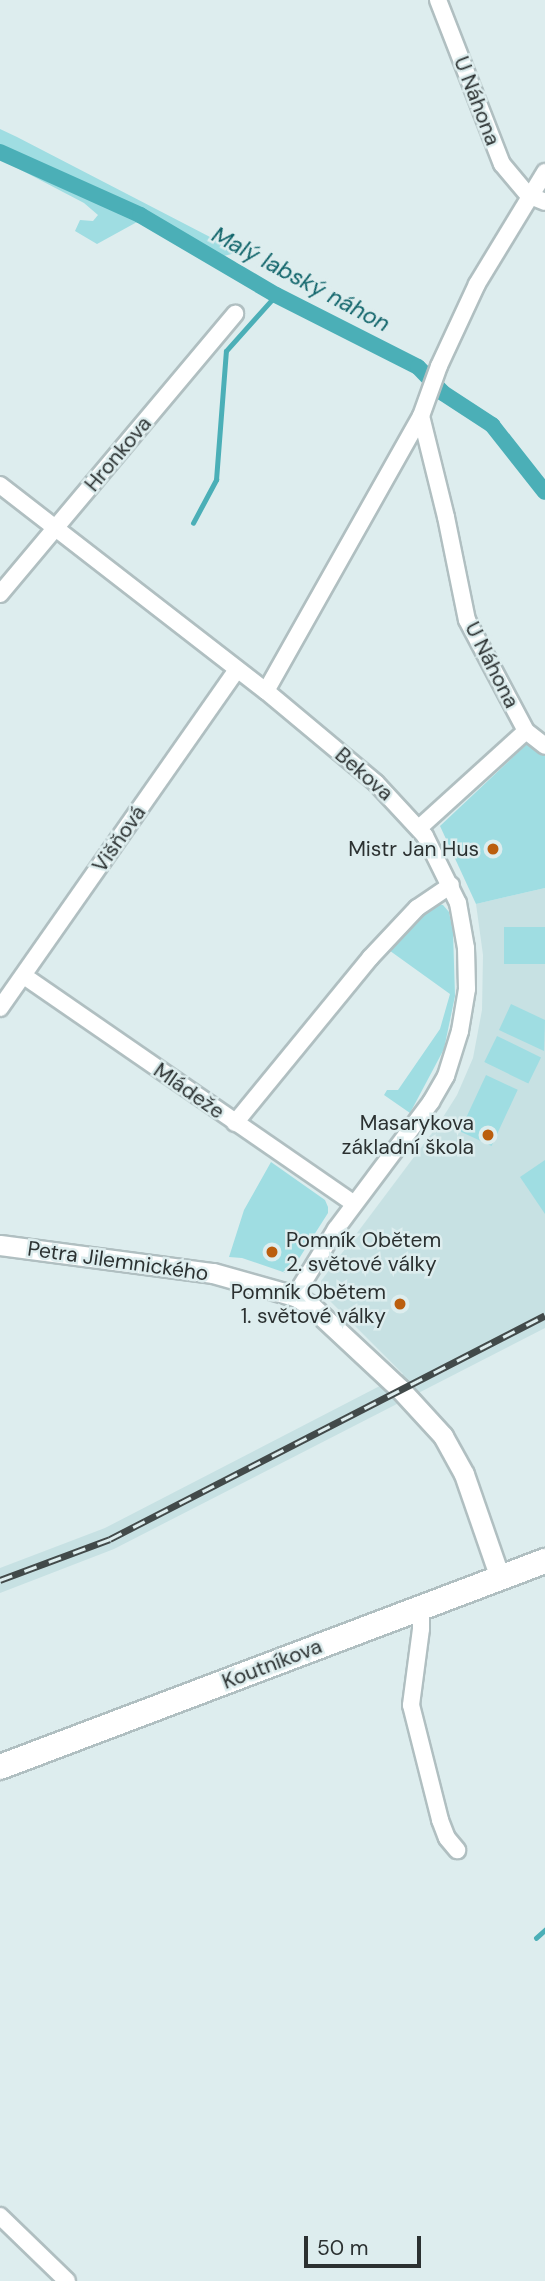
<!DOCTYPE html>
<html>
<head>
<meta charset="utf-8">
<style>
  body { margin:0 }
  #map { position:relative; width:545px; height:2281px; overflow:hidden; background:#ddedee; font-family:"DM Sans",sans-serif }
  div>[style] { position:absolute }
  .built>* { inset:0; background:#c7e1e3 }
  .green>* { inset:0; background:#9fdde2; transform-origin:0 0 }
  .stream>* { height:4.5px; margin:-2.25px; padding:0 2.25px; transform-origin:2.25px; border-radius:2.25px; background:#4bafb7 }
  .canal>* { height:16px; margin:-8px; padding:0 8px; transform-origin:8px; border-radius:8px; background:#4bafb7 }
  .roads { filter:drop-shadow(2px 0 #b0bfc1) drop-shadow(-2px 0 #b0bfc1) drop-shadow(0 2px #b0bfc1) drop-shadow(0 -2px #b0bfc1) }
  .minor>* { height:16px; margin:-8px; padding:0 8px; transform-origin:8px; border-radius:8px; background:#fff }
  .tertiary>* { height:19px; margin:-9.5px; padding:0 9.5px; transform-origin:9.5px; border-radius:9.5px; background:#fff }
  .primary>* { height:24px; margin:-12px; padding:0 12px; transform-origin:12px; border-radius:12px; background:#fff }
  .rail>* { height:7px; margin-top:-3.5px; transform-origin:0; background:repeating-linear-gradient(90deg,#ddedee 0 13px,#424a4a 0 26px); box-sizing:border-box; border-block:2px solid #424a4a }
  .dots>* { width:19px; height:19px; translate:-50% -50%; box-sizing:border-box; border:4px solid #ddedee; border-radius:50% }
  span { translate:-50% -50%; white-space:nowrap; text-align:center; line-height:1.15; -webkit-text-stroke:5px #ddedee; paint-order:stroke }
  .street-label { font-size:21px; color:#2b3131 }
  .poi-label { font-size:21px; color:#2b3131 }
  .right { translate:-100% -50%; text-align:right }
  .left { translate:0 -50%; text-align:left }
  .water-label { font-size:23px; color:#10646a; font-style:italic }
  .scale { position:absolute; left:304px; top:2236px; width:117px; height:32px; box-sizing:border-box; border:4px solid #2b3131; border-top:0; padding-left:9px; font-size:21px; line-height:24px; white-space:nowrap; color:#2b3131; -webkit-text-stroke:5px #ddedee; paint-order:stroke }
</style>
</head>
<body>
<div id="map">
  <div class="built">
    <i style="clip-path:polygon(545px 888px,545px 1328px,114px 1549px,0 1593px,0 1568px,105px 1528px,403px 1374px,322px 1293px,321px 1281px,438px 1125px,457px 1095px,473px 1058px,482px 1010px,483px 955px,476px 904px)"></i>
  </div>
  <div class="green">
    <i style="clip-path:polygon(0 129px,17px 137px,239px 252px,205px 261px,137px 222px,97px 244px,75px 231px,80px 220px,93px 221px,98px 215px,84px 203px,0 159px)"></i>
    <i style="clip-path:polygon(528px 743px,545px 756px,545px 888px,476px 904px,440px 826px)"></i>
    <i style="clip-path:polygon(434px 903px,443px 905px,449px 912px,453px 932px,455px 996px,444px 1049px,410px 1113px,384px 1095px,387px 1090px,398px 1090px,440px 1029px,450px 994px,386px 948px,425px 907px)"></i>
    <i style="left:545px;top:927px;width:37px;height:41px;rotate:90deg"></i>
    <i style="clip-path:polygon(511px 1004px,545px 1020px,544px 1051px,499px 1030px)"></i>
    <i style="left:497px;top:1036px;width:49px;height:29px;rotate:26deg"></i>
    <i style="left:486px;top:1075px;width:35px;height:62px;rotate:25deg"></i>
    <i style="clip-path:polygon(545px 1160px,545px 1214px,520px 1177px)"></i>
    <i style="clip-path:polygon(271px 1162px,325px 1200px,328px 1207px,328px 1213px,293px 1268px,286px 1273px,242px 1258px,229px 1257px,244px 1210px)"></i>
  </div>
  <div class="stream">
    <i style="left:193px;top:523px;width:49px;rotate:-61.9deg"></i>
    <i style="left:216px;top:480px;width:129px;rotate:-85.6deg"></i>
    <i style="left:226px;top:351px;width:75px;rotate:-48.2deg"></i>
    <i style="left:536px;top:1938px;width:12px;rotate:-42deg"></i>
  </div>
  <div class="canal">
    <i style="left:0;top:152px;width:154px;rotate:24.2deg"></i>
    <i style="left:140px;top:215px;width:158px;rotate:30.5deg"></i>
    <i style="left:276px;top:295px;width:159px;rotate:26.9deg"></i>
    <i style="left:418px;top:367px;width:36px;rotate:46deg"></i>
    <i style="left:443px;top:393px;width:59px;rotate:33.1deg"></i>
    <i style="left:492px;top:425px;width:85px;rotate:51.7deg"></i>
  </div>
  <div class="roads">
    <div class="minor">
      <i style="left:438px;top:0;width:176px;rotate:68.7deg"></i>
      <i style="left:502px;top:164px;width:40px;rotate:50deg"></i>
      <i style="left:528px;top:195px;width:18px;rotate:22deg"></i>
      <i style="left:421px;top:416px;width:104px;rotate:76.1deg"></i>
      <i style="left:446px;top:517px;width:105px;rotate:78.5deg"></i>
      <i style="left:467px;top:620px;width:126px;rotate:62deg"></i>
      <i style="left:526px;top:731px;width:24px;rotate:38deg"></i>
      <i style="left:0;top:485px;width:336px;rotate:37.8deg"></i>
      <i style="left:266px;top:691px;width:143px;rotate:39.9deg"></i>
      <i style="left:376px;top:783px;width:72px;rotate:47.2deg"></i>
      <i style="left:425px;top:836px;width:75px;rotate:63.8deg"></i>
      <i style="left:458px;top:903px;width:46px;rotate:79.9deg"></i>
      <i style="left:466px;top:948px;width:41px;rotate:88.6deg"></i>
      <i style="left:467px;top:989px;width:43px;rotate:99.5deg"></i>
      <i style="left:460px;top:1031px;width:47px;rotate:107.3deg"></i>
      <i style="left:446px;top:1076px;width:30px;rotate:120deg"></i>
      <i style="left:431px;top:1102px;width:159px;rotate:126.8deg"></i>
      <i style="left:336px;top:1229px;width:79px;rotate:121.5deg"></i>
      <i style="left:0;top:594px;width:366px;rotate:-50deg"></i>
      <i style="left:266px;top:691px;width:316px;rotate:-60.6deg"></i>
      <i style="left:421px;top:416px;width:53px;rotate:-70.2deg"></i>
      <i style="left:439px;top:366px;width:90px;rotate:-65.1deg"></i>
      <i style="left:477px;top:284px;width:131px;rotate:-58.7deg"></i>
      <i style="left:419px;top:828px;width:144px;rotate:-42.2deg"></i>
      <i style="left:24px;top:976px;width:401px;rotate:34.6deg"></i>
      <i style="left:0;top:1008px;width:413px;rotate:-55deg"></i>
      <i style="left:235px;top:1123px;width:213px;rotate:-50.7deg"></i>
      <i style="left:370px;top:958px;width:69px;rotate:-46.8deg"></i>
      <i style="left:417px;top:908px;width:41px;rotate:-34.1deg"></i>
      <i style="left:421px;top:1608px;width:21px;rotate:90deg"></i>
      <i style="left:421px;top:1629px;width:77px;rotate:97.5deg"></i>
      <i style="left:411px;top:1705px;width:119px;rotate:75.8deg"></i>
      <i style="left:440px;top:1820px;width:19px;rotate:69deg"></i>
      <i style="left:447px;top:1838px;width:16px;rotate:50deg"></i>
      <i style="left:0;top:2216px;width:93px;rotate:44.1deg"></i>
    </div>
    <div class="tertiary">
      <i style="left:0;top:1245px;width:215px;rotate:7.5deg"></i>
      <i style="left:213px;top:1273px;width:85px;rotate:15.7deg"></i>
      <i style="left:295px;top:1296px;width:19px;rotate:32deg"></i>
      <i style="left:311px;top:1306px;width:122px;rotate:43deg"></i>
      <i style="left:400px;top:1389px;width:64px;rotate:47.5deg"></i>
      <i style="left:443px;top:1436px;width:43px;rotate:61.1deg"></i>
      <i style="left:464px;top:1474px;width:110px;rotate:70.9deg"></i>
    </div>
    <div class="primary">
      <i style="left:0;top:1767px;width:583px;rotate:-20.71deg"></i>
    </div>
  </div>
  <div class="rail">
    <i style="left:0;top:1580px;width:117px;rotate:-20.4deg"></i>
    <i style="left:110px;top:1539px;width:489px;rotate:-27.2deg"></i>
  </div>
  <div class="dots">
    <i style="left:493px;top:849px;background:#bb5e0e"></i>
    <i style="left:488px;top:1135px;background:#bb5e0e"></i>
    <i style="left:272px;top:1252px;background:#bb5e0e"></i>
    <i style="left:400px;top:1304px;background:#bb5e0e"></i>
  </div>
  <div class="street-label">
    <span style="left:477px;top:101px;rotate:69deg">U Náhona</span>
    <span style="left:118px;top:454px;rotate:-50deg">Hronkova</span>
    <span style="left:492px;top:665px;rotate:63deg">U Náhona</span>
    <span style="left:364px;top:774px;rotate:41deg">Bekova</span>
    <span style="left:119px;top:839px;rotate:-55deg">Višňová</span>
    <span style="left:189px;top:1091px;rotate:35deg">Mládeže</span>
    <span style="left:118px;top:1261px;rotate:8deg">Petra Jilemnického</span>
    <span style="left:272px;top:1664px;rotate:-21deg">Koutníkova</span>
  </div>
  <div class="poi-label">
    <span class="right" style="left:479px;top:849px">Mistr Jan Hus</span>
    <span class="right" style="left:474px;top:1135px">Masarykova<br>základní škola</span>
    <span class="left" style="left:286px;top:1252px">Pomník Obětem<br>2. světové války</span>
    <span class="right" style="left:386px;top:1304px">Pomník Obětem<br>1. světové války</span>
  </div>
  <div class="water-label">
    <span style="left:301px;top:279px;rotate:28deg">Malý labský náhon</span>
  </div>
  <div class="scale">50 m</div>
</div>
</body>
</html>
